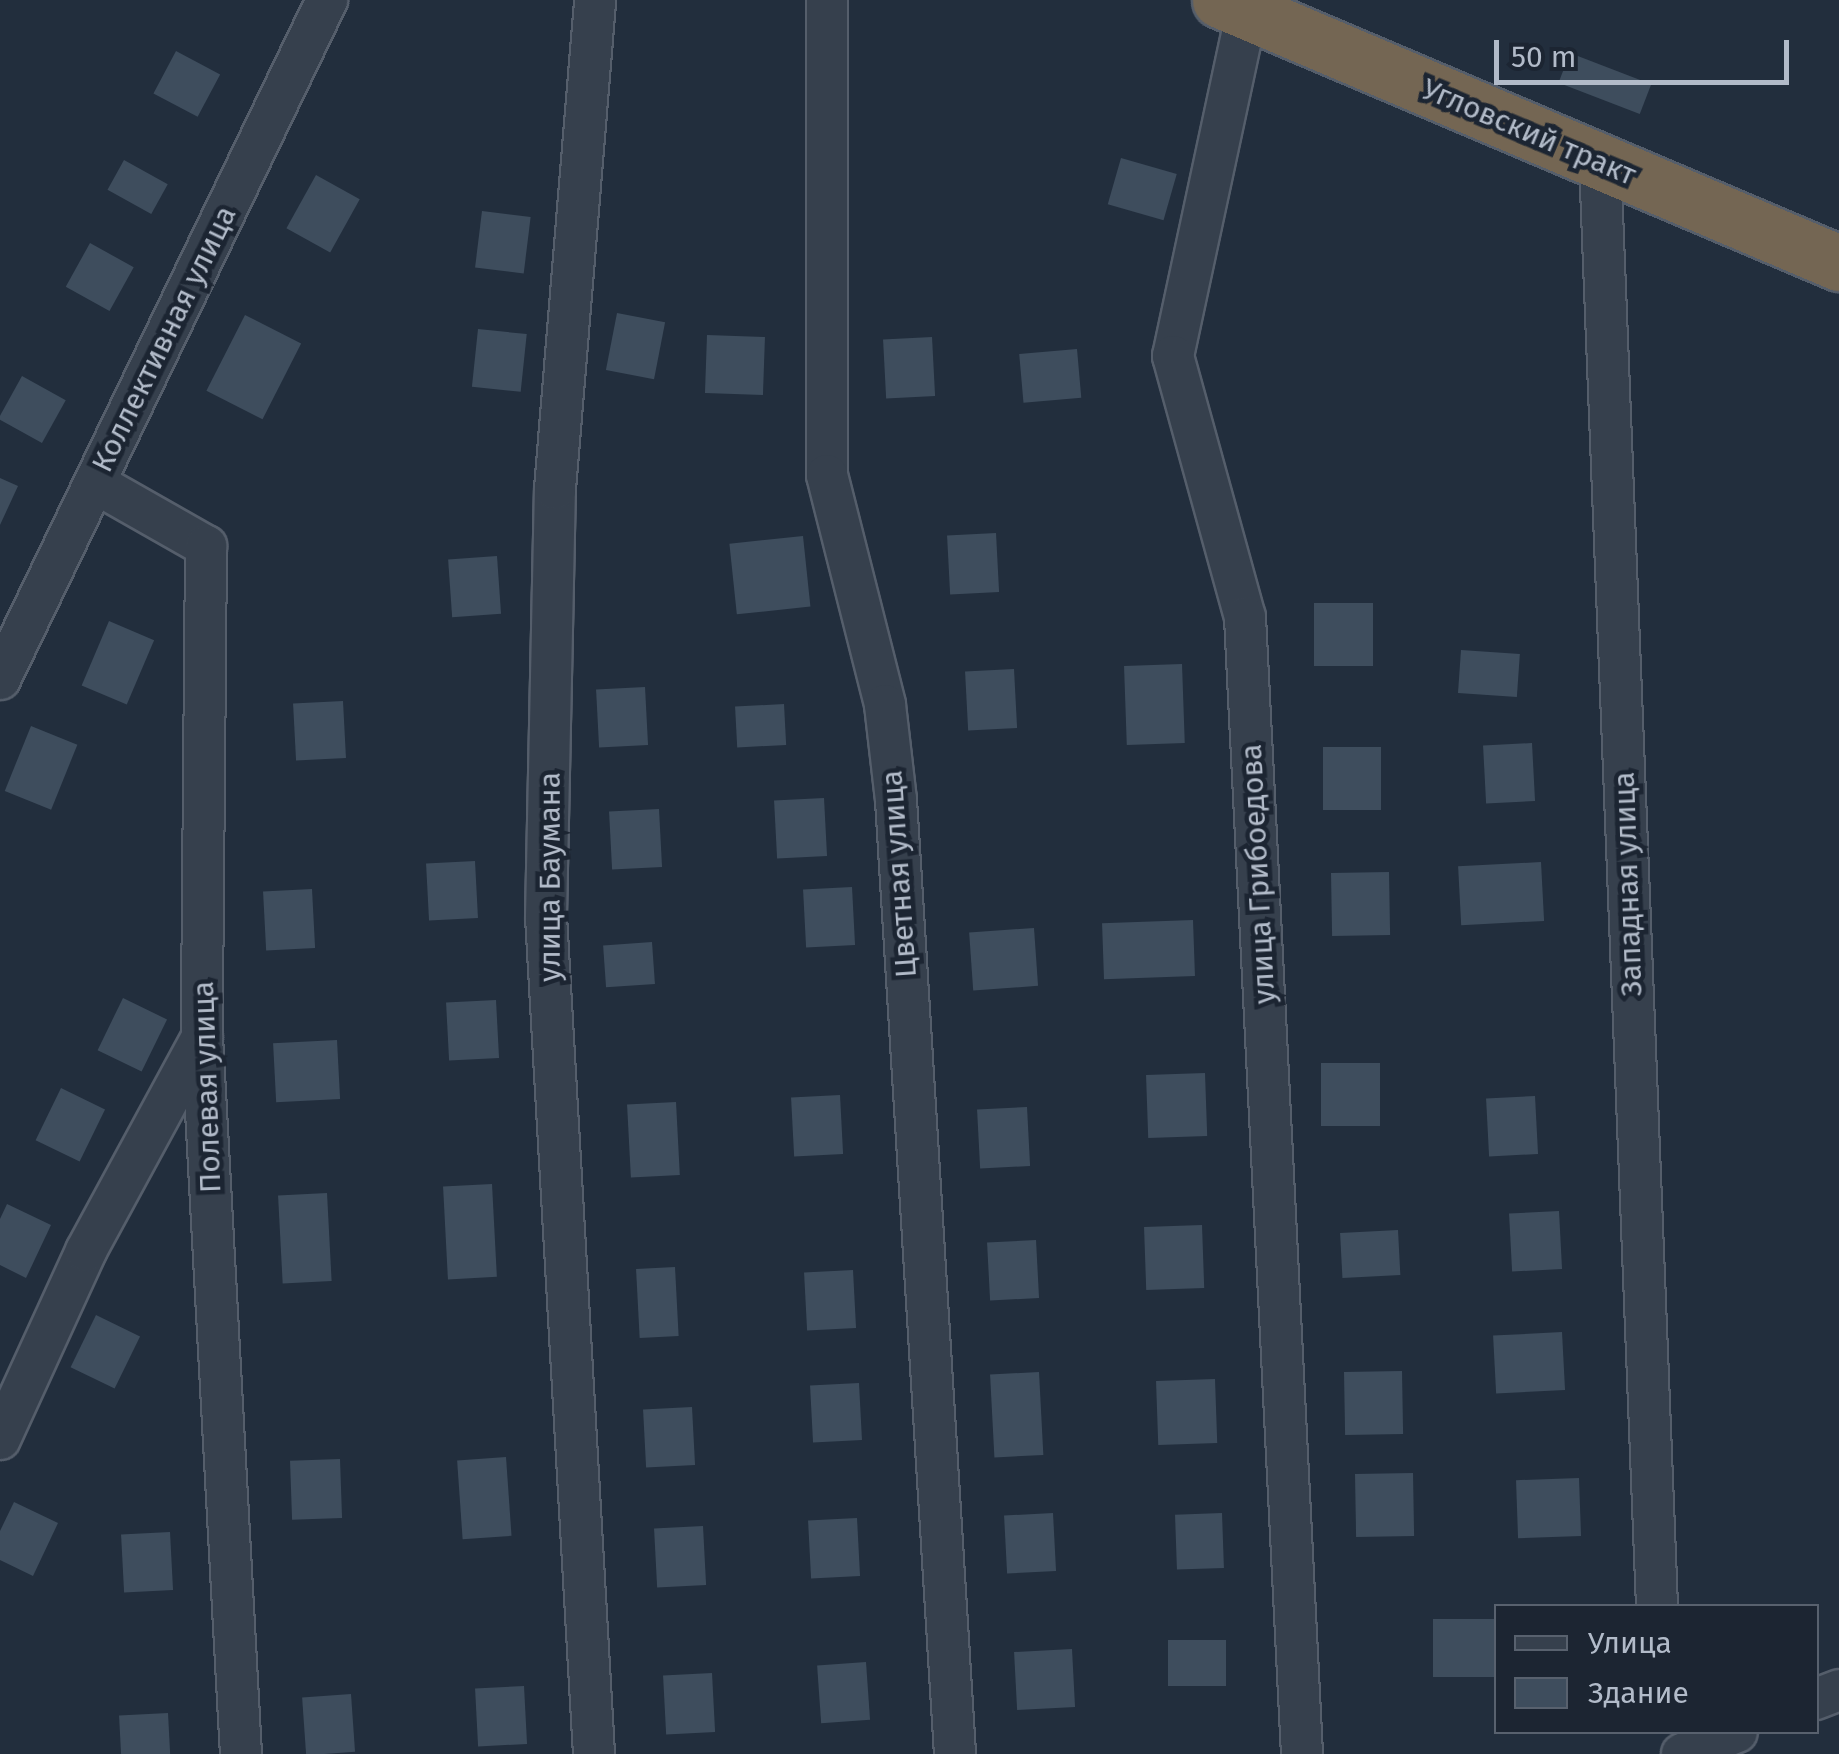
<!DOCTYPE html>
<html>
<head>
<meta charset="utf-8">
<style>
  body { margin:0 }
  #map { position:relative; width:1839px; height:1754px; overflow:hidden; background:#222e3d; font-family:"Fira Sans",sans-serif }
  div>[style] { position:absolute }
  .building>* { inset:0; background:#3e4d5d; transform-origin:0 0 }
  .roads { filter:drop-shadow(2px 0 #555e6b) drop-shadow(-2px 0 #555e6b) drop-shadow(0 2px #555e6b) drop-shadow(0 -2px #555e6b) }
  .street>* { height:40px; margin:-20px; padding:0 20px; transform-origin:20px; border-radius:20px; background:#36404d }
  .highway>* { height:55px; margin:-27.5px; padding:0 27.5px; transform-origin:27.5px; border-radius:27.5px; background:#746653 }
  span { translate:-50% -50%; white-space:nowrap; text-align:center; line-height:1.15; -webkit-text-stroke:9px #1c2532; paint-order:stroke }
  .street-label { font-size:30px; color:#b2bbc9 }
  .legend { position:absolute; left:1494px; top:1604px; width:325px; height:130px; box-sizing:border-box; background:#1c2532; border:2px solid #58616e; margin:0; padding:12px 18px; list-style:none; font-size:30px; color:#b2bbc9 }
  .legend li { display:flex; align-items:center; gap:20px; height:50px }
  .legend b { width:50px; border:2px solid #58616e }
  .scale { position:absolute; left:1494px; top:40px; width:295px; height:45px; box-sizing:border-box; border:5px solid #b2bbc9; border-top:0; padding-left:12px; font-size:30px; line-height:35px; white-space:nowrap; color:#b2bbc9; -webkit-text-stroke:8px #1c2532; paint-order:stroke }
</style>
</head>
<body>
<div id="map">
  <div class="building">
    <i style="left:176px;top:51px;width:50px;height:48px;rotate:28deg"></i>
    <i style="left:1570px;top:53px;width:87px;height:32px;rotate:21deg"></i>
    <i style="left:1121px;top:158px;width:58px;height:48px;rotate:16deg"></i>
    <i style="left:124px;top:160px;width:50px;height:34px;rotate:29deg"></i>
    <i style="left:316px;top:175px;width:50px;height:61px;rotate:29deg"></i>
    <i style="left:482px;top:211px;width:49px;height:57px;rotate:7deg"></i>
    <i style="left:90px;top:243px;width:50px;height:50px;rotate:29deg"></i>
    <i style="left:617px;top:313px;width:49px;height:58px;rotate:11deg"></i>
    <i style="left:245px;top:315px;width:63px;height:85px;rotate:27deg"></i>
    <i style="left:478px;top:329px;width:49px;height:58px;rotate:6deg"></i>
    <i style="left:707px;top:335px;width:58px;height:58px;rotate:2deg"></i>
    <i style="left:932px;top:337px;width:59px;height:49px;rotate:87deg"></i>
    <i style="left:1077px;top:349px;width:49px;height:58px;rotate:85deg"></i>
    <i style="left:22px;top:376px;width:50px;height:49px;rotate:29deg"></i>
    <i style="clip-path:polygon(0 478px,18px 486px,0 525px)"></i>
    <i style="left:996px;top:533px;width:59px;height:49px;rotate:87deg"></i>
    <i style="left:803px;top:536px;width:71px;height:74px;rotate:84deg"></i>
    <i style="left:497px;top:556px;width:58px;height:49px;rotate:86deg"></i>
    <i style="left:1373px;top:603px;width:63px;height:59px;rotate:90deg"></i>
    <i style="left:109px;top:621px;width:49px;height:70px;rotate:23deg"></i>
    <i style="left:1461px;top:650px;width:59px;height:43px;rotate:4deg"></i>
    <i style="left:1182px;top:664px;width:79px;height:58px;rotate:88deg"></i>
    <i style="left:1014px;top:669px;width:59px;height:49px;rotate:87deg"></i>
    <i style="left:645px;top:687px;width:58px;height:49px;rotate:87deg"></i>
    <i style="left:343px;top:701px;width:57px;height:50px;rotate:87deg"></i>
    <i style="left:784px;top:704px;width:41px;height:49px;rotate:87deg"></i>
    <i style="left:31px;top:726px;width:50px;height:70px;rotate:22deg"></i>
    <i style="left:1532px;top:743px;width:58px;height:49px;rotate:87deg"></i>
    <i style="left:1323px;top:747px;width:58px;height:63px"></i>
    <i style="left:824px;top:798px;width:58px;height:50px;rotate:87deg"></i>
    <i style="left:659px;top:809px;width:58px;height:50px;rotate:87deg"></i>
    <i style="left:475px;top:861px;width:57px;height:49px;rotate:87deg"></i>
    <i style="left:1541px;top:862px;width:59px;height:83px;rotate:87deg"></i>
    <i style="left:1389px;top:872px;width:63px;height:58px;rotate:89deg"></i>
    <i style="left:852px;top:887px;width:58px;height:49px;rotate:87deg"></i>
    <i style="left:312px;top:889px;width:59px;height:49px;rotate:87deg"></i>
    <i style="left:1193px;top:920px;width:56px;height:91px;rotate:88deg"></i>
    <i style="left:1034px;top:928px;width:58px;height:65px;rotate:86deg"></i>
    <i style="left:652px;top:942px;width:42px;height:49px;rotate:86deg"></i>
    <i style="left:123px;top:998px;width:49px;height:58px;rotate:26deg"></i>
    <i style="left:496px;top:1000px;width:58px;height:50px;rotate:87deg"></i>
    <i style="left:337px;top:1040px;width:59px;height:64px;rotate:87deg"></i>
    <i style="left:1321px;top:1063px;width:59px;height:63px"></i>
    <i style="left:1205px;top:1073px;width:63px;height:59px;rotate:88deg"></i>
    <i style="left:61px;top:1088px;width:49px;height:58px;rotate:26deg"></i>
    <i style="left:840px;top:1095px;width:59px;height:49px;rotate:87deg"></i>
    <i style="left:1535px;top:1096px;width:58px;height:49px;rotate:87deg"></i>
    <i style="left:676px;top:1102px;width:73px;height:49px;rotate:87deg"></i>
    <i style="left:1027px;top:1107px;width:59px;height:50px;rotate:87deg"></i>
    <i style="left:492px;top:1184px;width:93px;height:49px;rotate:87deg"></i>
    <i style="left:327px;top:1193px;width:88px;height:49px;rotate:87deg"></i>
    <i style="clip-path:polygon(7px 1204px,51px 1225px,26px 1278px,0 1265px,0 1219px)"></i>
    <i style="left:1559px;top:1211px;width:58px;height:50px;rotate:87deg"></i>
    <i style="left:1202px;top:1225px;width:63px;height:58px;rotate:88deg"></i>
    <i style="left:1398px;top:1230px;width:45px;height:58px;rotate:87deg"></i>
    <i style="left:1036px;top:1240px;width:58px;height:49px;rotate:87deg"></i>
    <i style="left:675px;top:1267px;width:69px;height:39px;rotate:87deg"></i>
    <i style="left:853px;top:1270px;width:58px;height:49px;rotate:87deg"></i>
    <i style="left:96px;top:1315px;width:49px;height:58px;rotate:26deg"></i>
    <i style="left:1562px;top:1332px;width:58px;height:69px;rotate:87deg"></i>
    <i style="left:1402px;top:1371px;width:63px;height:58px;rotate:89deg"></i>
    <i style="left:1039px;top:1372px;width:83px;height:49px;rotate:87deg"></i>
    <i style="left:1215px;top:1379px;width:64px;height:59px;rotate:88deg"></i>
    <i style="left:859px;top:1383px;width:57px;height:49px;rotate:87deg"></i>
    <i style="left:692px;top:1407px;width:58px;height:49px;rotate:87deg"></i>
    <i style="left:506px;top:1457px;width:79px;height:49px;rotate:86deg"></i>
    <i style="left:340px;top:1459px;width:59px;height:50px;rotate:88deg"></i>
    <i style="left:1413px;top:1473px;width:63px;height:58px;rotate:89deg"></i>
    <i style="left:1579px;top:1478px;width:58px;height:63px;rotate:88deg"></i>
    <i style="clip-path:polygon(14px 1502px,58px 1523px,33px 1576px,0 1560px,0 1531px)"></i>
    <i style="left:1053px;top:1513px;width:58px;height:49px;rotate:87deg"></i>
    <i style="left:1222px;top:1513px;width:55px;height:47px;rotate:88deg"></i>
    <i style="left:857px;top:1518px;width:58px;height:49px;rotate:87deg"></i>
    <i style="left:703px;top:1526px;width:59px;height:49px;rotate:87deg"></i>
    <i style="left:170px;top:1532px;width:58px;height:49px;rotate:87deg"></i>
    <i style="left:1496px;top:1619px;width:58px;height:63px;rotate:90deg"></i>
    <i style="left:1168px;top:1640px;width:58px;height:46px"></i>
    <i style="left:1072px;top:1649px;width:58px;height:58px;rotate:87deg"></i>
    <i style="left:866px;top:1662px;width:58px;height:49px;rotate:86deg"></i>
    <i style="left:712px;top:1673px;width:59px;height:49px;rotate:87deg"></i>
    <i style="left:524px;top:1686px;width:58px;height:49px;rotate:87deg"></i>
    <i style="left:351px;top:1694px;width:58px;height:49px;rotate:86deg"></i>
    <i style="left:168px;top:1713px;width:41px;height:49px;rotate:87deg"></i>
  </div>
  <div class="roads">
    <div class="street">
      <i style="left:827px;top:0;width:475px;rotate:90deg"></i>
      <i style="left:827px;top:475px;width:237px;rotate:75.8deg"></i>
      <i style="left:885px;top:705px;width:96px;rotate:83.4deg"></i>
      <i style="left:896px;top:800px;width:956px;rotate:86.46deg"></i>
      <i style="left:1247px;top:11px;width:353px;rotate:102.1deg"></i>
      <i style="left:1173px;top:356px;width:271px;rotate:74.6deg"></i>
      <i style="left:1245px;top:617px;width:1138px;rotate:87.13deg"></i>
      <i style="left:1600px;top:162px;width:1445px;rotate:87.74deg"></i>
      <i style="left:95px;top:483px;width:128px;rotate:29.6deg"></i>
      <i style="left:206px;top:546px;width:491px;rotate:90.5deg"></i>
      <i style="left:202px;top:1037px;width:718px;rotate:86.89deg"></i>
      <i style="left:0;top:679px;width:754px;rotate:-64.28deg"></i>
      <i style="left:0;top:1439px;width:207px;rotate:-65.4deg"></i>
      <i style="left:86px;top:1251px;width:243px;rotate:-61.5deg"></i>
      <i style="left:1816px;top:1699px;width:25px;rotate:-21deg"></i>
      <i style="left:594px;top:1754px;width:839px;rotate:-93.28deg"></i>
      <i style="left:546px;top:916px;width:427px;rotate:-88.8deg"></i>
      <i style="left:555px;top:489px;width:491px;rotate:-85.3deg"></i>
      <i style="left:1682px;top:1754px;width:59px;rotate:-21.8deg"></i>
    </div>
    <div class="highway">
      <i style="left:1220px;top:0;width:673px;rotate:23.02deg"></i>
    </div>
  </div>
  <div class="street-label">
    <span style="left:1529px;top:132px;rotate:23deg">Угловский тракт</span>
    <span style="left:164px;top:339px;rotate:-64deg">Коллективная улица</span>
    <span style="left:899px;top:874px;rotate:-94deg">Цветная улица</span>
    <span style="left:1258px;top:874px;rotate:-93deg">улица Грибоедова</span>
    <span style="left:550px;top:877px;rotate:-90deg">улица Баумана</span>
    <span style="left:1628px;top:884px;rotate:-92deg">Западная улица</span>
    <span style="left:207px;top:1087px;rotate:-92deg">Полевая улица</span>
  </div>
  <ul class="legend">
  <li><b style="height:12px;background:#36404d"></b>Улица</li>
  <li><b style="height:28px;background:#3e4d5d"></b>Здание</li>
  </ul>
  <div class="scale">50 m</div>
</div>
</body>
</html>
